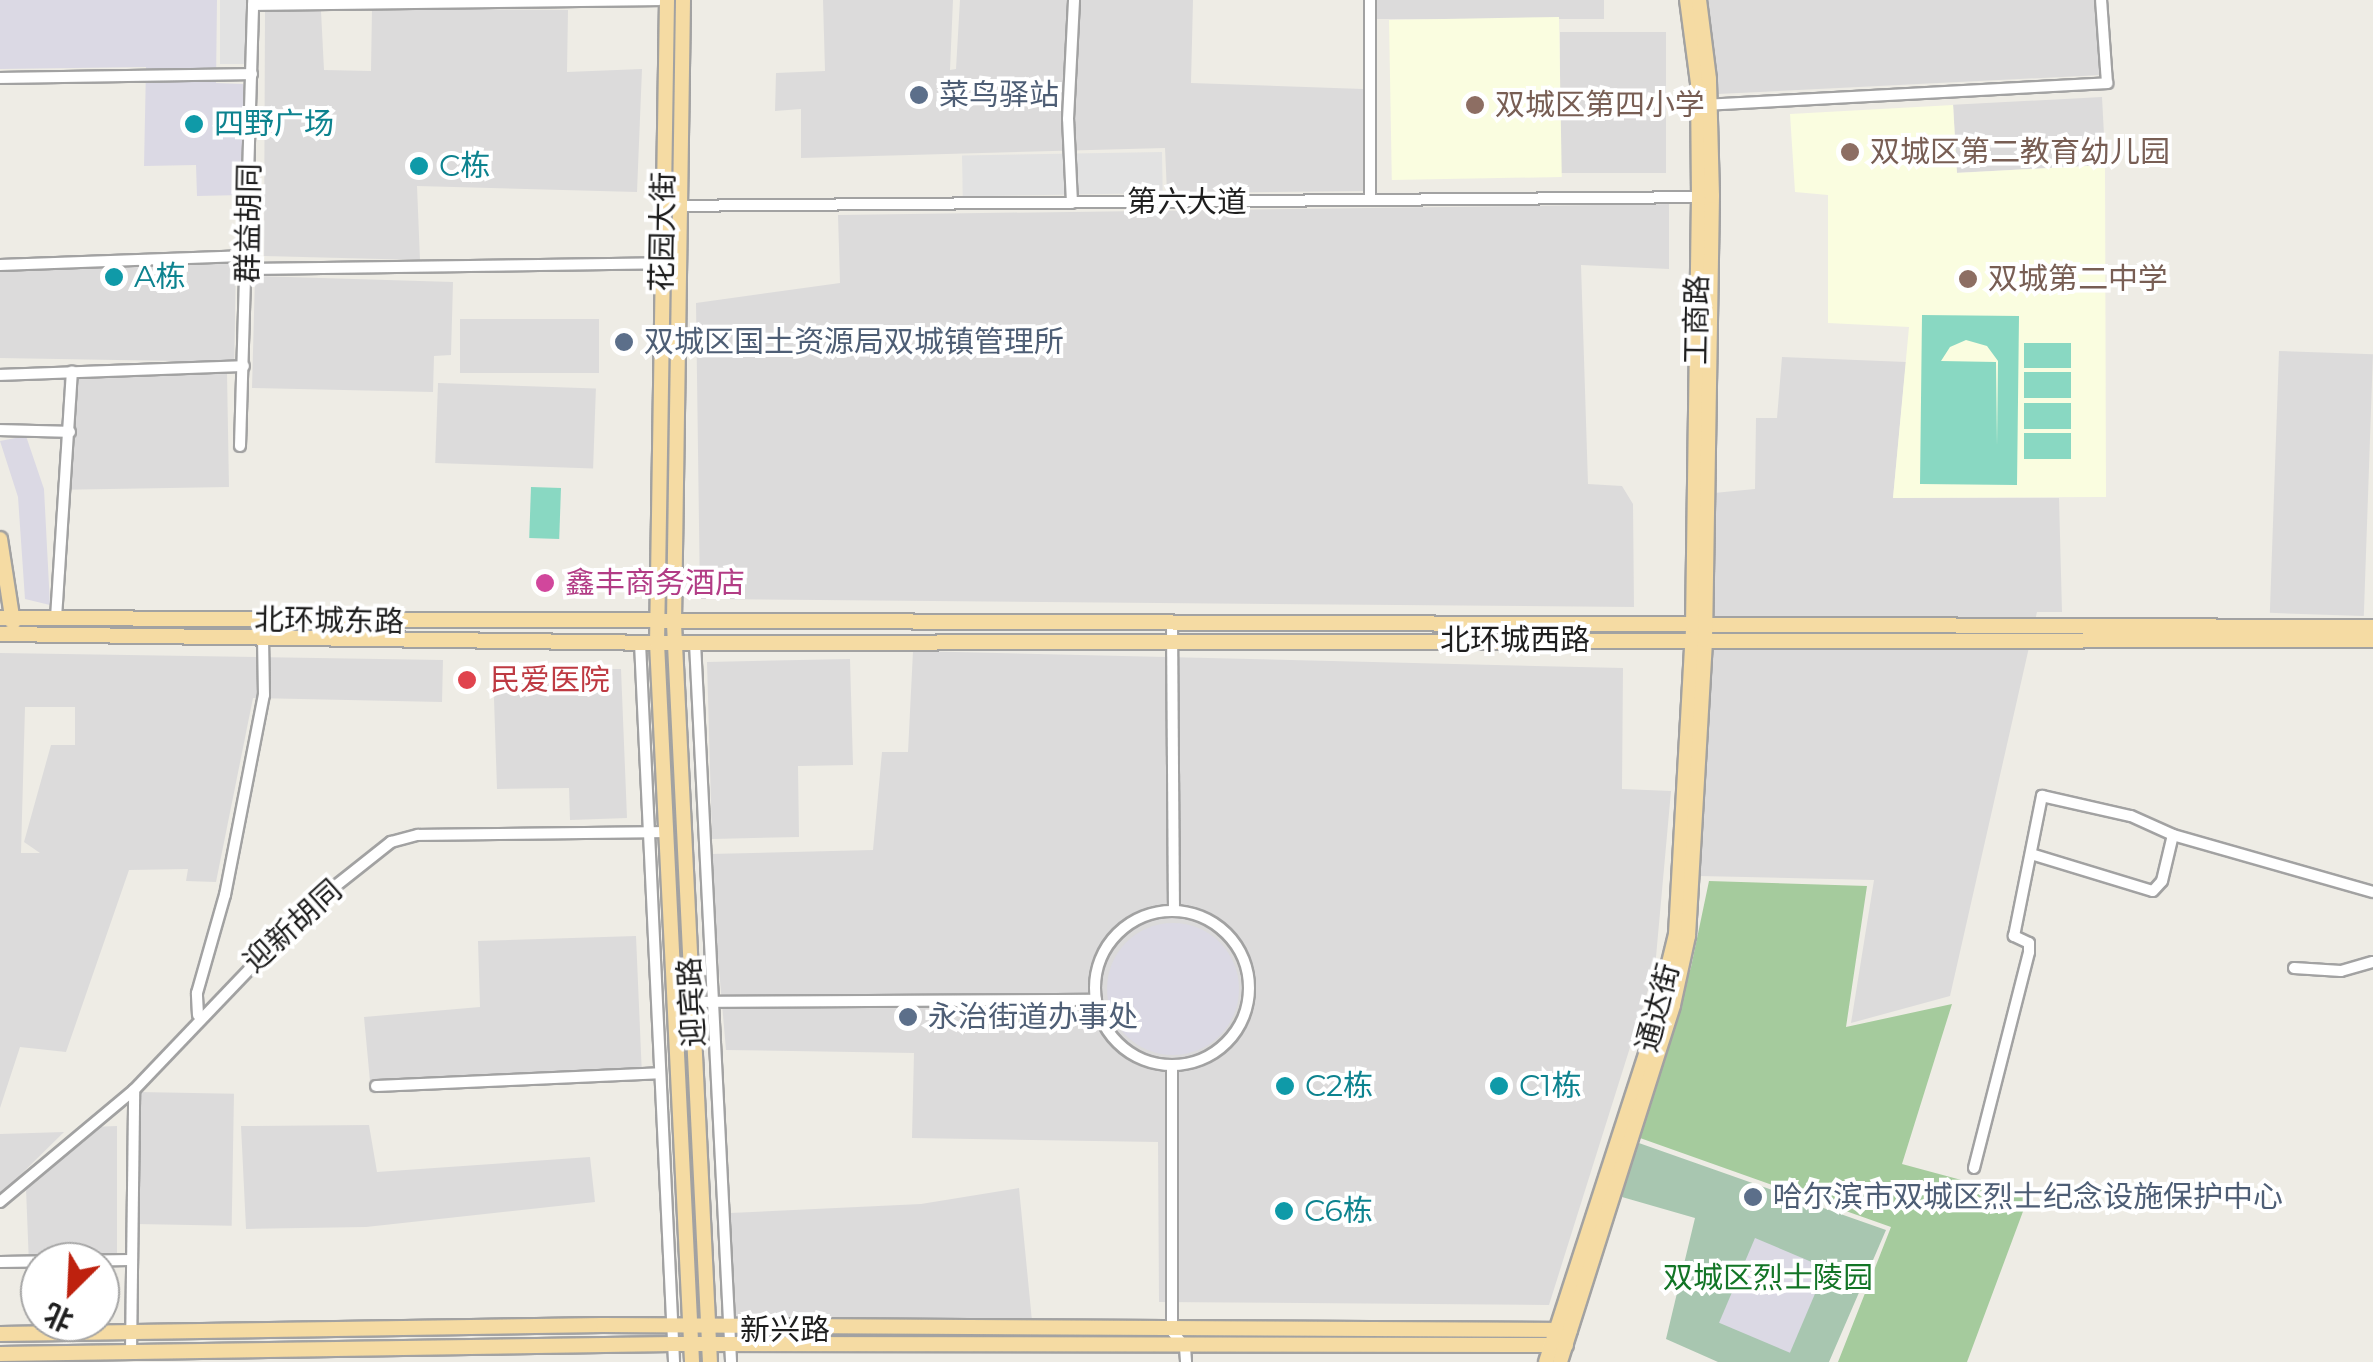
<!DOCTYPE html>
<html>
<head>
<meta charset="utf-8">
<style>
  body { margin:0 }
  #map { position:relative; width:2373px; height:1362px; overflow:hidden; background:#eeece5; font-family:Montserrat,"Noto Sans SC",sans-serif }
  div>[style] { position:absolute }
  .residential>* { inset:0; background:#dcdbdb; transform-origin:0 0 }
  .education>* { inset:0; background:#fafde0; transform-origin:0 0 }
  .forest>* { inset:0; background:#a5cb9d }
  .cemetery>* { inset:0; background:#a8c6b0 }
  .pitch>* { inset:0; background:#89d8c2; transform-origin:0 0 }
  .parking>* { inset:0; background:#e2e2e2; transform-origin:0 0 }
  .plaza>* { inset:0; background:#dbd9e4; transform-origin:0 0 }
  .round { border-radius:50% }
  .roads { filter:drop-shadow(2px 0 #a2a2a2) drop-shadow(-2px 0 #a2a2a2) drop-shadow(0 2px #a2a2a2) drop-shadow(0 -2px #a2a2a2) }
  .minor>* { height:10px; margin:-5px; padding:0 5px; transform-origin:5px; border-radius:5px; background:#fff }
  .minor>.ring { margin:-5px; padding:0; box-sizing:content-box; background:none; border:10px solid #fff; border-radius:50% }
  .major>* { height:14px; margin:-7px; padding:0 7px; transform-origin:7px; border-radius:7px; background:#f5dba3 }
  .dots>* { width:28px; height:28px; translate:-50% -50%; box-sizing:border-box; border:5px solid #fff; border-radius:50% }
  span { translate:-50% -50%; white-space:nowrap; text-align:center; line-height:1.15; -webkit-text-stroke:8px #fff; paint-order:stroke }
  .service-label { font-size:30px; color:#4e5e75 }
  .left { translate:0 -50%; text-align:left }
  .education-label { font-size:30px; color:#785e54 }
  .culture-label { font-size:30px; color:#0d838f }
  .street-label { font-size:30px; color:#1e1e1e }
  .hotel-label { font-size:30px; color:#b23c85 }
  .health-label { font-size:30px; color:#be3a42 }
  .park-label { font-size:30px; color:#137526 }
  .north { position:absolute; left:20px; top:1242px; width:100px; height:100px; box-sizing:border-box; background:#fff; border:2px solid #a5a5a5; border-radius:50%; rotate:204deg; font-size:28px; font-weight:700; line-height:40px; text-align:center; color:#1e1e1e }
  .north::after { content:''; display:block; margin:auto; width:35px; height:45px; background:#be210e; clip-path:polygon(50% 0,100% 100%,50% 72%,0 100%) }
</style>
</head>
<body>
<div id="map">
  <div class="residential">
    <i style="clip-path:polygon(823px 0,953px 0,950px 70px,956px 69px,960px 0,1193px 0,1191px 83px,1363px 89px,1364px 191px,1167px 193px,1165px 148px,801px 158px,801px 109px,775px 111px,776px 73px,825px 71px)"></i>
    <i style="left:1363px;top:0;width:241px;height:19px"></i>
    <i style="clip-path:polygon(1706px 0,2095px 0,2101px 75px,1718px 94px)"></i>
    <i style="clip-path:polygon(372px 8px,568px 10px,567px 72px,642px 69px,637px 192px,417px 186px,420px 260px,264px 256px,265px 11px,321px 11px,324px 70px,371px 71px)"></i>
    <i style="left:1666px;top:32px;width:141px;height:106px;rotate:90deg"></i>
    <i style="left:2102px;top:97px;width:68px;height:149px;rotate:87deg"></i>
    <i style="clip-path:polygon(1669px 204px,1669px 269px,1581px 265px,1588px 484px,1622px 486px,1633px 504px,1634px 607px,700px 599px,696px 303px,840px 283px,838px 215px)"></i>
    <i style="left:236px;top:262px;width:100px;height:236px;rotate:91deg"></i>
    <i style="clip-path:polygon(255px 276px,453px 282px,451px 355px,434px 356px,433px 392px,252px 388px)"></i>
    <i style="left:460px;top:319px;width:139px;height:54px"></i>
    <i style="left:2279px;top:351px;width:94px;height:262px;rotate:2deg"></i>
    <i style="clip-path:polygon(1782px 357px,1906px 362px,1893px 498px,2059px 498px,2062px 612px,2037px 612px,1950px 996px,1851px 1023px,1874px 880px,1699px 876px,1714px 493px,1755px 489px,1756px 418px,1777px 418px)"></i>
    <i style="left:227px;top:373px;width:114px;height:164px;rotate:89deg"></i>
    <i style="left:438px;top:383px;width:158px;height:80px;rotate:2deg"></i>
    <i style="clip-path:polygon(913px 651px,1623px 668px,1622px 789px,1671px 791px,1655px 968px,1549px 1305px,1159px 1302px,1158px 1142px,912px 1138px,914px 1053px,726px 1050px,709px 854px,873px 850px,882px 752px,908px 752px)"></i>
    <i style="clip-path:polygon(evenodd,0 653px,443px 660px,442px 702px,253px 698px,216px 882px,186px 881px,188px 869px,129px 870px,66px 1052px,20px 1047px,0 1108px,0 653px,25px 707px,75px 707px,75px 745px,51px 745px,24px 842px,40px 853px,21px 853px,25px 707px)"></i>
    <i style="clip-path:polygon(850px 659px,853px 765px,798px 766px,799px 837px,712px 839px,707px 662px)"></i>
    <i style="clip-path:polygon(621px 669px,627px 818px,570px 820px,569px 788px,497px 789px,493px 669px)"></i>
    <i style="clip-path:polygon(636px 936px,642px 1076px,371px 1092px,364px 1017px,480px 1007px,478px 941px)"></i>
    <i style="left:138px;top:1092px;width:96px;height:132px;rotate:1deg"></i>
    <i style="clip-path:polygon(369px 1125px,377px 1172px,590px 1157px,595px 1202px,366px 1227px,246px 1229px,241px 1126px)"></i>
    <i style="clip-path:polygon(117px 1126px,117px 1264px,29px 1265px,26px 1188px,91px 1127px)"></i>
    <i style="clip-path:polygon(64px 1132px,0 1195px,0 1134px)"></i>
    <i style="clip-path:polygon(1019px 1188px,1032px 1321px,735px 1324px,730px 1213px,921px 1204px)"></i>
  </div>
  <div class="education">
    <i style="left:1559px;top:17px;width:160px;height:170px;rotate:89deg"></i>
    <i style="clip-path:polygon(1953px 105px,1957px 173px,2105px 165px,2106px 497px,1893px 498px,1909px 327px,1828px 323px,1828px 195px,1795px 192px,1790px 114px)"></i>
  </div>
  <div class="forest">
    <i style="clip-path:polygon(1709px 881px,1867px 886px,1846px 1027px,1952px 1004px,1902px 1164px,2028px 1198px,1967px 1362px,1838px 1362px,1891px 1227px,1640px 1138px,1691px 967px)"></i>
  </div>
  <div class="cemetery">
    <i style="clip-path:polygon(1636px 1142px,1886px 1230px,1829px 1362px,1718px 1362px,1666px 1339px,1695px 1218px,1622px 1197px)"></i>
  </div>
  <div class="pitch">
    <i style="clip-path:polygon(evenodd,1922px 315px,2019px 316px,2017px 485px,1920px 484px,1922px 315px,1966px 340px,1987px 346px,1998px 361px,1997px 446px,1996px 362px,1941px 361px,1950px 347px,1966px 340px)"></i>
    <i style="left:2024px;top:343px;width:47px;height:25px"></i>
    <i style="left:2024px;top:372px;width:47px;height:26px"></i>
    <i style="left:2024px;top:403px;width:47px;height:26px"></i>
    <i style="left:2024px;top:433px;width:47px;height:26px"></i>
    <i style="left:531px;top:487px;width:30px;height:51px;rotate:2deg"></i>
  </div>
  <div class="parking">
    <i style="left:220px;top:0;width:26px;height:64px"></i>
    <i style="left:1162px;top:152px;width:41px;height:200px;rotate:89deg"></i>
  </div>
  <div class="plaza">
    <i style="clip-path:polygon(0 0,217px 0,216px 83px,243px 84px,243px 195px,197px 196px,196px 165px,144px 166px,146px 67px,0 69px)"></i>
    <i style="clip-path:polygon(26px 436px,44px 489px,50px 605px,25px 599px,18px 497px,0 441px)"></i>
    <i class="round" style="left:1107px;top:923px;width:132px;height:132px"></i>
    <i style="left:1755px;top:1238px;width:77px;height:92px;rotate:23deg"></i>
  </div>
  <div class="roads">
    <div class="minor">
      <i style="left:1370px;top:0;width:200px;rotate:90deg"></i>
      <i style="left:253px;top:5px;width:406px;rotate:-0.7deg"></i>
      <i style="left:0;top:78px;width:252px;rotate:-0.9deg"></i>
      <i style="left:1704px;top:105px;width:404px;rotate:-3.1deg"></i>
      <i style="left:2107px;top:83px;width:83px;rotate:-94.1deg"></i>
      <i style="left:1072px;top:203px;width:84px;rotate:-92.7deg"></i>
      <i style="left:1068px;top:119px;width:119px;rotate:-87.1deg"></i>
      <i style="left:662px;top:206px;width:1044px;rotate:-0.49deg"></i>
      <i style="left:0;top:265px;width:249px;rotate:-2.1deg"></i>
      <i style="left:249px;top:269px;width:414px;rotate:-0.8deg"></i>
      <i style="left:0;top:375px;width:244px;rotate:-2.1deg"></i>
      <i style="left:0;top:430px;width:70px;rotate:1.6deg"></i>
      <i style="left:240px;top:446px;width:446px;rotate:-88.3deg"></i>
      <i style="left:56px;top:618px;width:247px;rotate:-86.3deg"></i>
      <i style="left:1172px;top:625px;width:285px;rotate:89.6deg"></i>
      <i style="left:640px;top:643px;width:720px;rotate:87.29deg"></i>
      <i style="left:695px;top:643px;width:720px;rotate:87.13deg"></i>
      <i style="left:2031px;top:854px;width:127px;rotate:16.9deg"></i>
      <i style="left:2153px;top:891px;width:13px;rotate:-48deg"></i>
      <i style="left:2162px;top:881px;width:47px;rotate:-76.6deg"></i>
      <i class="ring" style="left:1095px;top:911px;width:144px;height:144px"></i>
      <i style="left:2294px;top:968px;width:47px;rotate:3.7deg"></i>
      <i style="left:2341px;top:971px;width:33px;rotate:-16deg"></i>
      <i style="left:687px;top:1002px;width:409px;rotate:-0.3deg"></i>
      <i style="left:198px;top:1015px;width:22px;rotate:-93deg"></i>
      <i style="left:197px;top:993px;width:102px;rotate:-74.1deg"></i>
      <i style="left:225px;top:895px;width:204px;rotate:-79deg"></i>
      <i style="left:264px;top:695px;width:57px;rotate:-91deg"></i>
      <i style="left:1172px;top:1066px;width:265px;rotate:90deg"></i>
      <i style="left:1172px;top:1331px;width:21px;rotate:51deg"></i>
      <i style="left:1185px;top:1347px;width:15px;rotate:86deg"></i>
      <i style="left:376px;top:1086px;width:284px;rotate:-2.6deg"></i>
      <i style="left:1974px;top:1168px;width:223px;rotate:-75.7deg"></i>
      <i style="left:2029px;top:952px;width:9px;rotate:-90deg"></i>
      <i style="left:2029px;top:943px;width:17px;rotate:-155deg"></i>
      <i style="left:2014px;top:936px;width:143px;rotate:-78.7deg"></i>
      <i style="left:2042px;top:796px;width:91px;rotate:12.7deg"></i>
      <i style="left:2131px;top:816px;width:46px;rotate:24.3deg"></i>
      <i style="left:2173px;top:835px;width:208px;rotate:15.9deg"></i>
      <i style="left:0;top:1202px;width:175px;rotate:-39.9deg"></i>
      <i style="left:134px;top:1090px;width:253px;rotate:-46.3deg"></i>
      <i style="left:309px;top:907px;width:105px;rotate:-38.4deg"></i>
      <i style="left:391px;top:842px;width:28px;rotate:-15deg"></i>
      <i style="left:418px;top:835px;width:248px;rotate:-0.7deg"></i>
      <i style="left:0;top:1262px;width:130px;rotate:-0.9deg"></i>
      <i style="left:131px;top:1353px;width:263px;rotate:-89.3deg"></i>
    </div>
    <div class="major">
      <i style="left:667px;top:0;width:643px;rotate:90.89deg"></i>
      <i style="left:657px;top:643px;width:720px;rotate:87.21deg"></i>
      <i style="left:683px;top:0;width:624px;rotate:90.83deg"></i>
      <i style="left:674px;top:624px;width:739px;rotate:87.21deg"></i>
      <i style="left:0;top:539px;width:85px;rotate:81.2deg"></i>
      <i style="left:0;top:618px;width:2373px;rotate:0.22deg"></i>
      <i style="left:0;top:634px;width:657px;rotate:0.78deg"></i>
      <i style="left:657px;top:643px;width:1716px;rotate:-0.1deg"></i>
      <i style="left:0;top:1334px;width:603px;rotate:-0.86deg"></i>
      <i style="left:603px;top:1325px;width:967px;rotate:0.3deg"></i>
      <i style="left:0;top:1354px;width:673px;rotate:-0.85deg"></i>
      <i style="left:673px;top:1344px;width:893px;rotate:0.06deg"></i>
      <i style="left:1546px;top:1362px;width:329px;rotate:-72deg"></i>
      <i style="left:1648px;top:1049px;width:118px;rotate:-76.3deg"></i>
      <i style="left:1676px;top:934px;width:308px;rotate:-86.8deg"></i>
      <i style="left:1693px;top:626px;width:429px;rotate:-89.2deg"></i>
      <i style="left:1699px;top:197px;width:114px;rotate:-90.5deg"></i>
      <i style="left:1698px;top:83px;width:84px;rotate:-97.5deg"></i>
      <i style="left:1560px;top:1362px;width:374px;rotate:-72.4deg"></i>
      <i style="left:1673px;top:1005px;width:71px;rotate:-77.7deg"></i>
      <i style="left:1688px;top:936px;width:296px;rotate:-86.7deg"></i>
      <i style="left:1705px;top:640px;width:444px;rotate:-89.1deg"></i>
      <i style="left:1712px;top:196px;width:117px;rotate:-91.5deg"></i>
      <i style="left:1709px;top:79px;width:80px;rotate:-97.2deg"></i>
    </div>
  </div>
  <div class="dots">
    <i style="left:919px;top:95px;background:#5c6f8a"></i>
    <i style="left:1475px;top:105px;background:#8d6e63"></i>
    <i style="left:194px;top:124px;background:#0f9aa8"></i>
    <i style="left:1850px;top:152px;background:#8d6e63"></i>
    <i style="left:419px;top:166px;background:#0f9aa8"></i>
    <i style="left:114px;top:277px;background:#0f9aa8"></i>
    <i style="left:1968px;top:279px;background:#8d6e63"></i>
    <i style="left:624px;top:342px;background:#5c6f8a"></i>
    <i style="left:545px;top:583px;background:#d1479c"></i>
    <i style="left:467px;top:680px;background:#e0444e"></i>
    <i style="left:908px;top:1017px;background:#5c6f8a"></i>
    <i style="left:1285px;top:1086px;background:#0f9aa8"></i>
    <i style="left:1499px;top:1086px;background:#0f9aa8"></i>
    <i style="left:1753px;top:1197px;background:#5c6f8a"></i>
    <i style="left:1284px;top:1211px;background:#0f9aa8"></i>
  </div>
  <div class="service-label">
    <span class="left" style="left:939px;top:95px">菜鸟驿站</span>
    <span class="left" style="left:644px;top:342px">双城区国土资源局双城镇管理所</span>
    <span class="left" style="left:928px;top:1017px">永治街道办事处</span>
    <span class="left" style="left:1773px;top:1197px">哈尔滨市双城区烈士纪念设施保护中心</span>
  </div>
  <div class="education-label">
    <span class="left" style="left:1495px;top:105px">双城区第四小学</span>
    <span class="left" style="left:1870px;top:152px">双城区第二教育幼儿园</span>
    <span class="left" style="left:1988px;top:279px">双城第二中学</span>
  </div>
  <div class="culture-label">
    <span class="left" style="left:214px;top:124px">四野广场</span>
    <span class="left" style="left:439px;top:166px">C栋</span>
    <span class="left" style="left:134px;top:277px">A栋</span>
    <span class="left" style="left:1305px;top:1086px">C2栋</span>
    <span class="left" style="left:1519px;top:1086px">C1栋</span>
    <span class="left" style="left:1304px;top:1211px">C6栋</span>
  </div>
  <div class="street-label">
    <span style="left:1187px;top:202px">第六大道</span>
    <span style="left:249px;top:223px;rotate:-89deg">群益胡同</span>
    <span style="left:663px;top:232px;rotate:-89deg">花园大街</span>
    <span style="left:1697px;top:320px;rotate:-89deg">工商路</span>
    <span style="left:329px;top:621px;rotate:1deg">北环城东路</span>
    <span style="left:1515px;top:640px">北环城西路</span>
    <span style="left:293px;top:926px;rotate:-42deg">迎新胡同</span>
    <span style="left:692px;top:1002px;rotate:-93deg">迎宾路</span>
    <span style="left:1658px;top:1008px;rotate:-75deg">通达街</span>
    <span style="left:785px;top:1330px">新兴路</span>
  </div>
  <div class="hotel-label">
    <span class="left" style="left:565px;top:583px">鑫丰商务酒店</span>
  </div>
  <div class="health-label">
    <span class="left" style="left:490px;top:680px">民爱医院</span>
  </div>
  <div class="park-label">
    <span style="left:1768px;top:1278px">双城区烈士陵园</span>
  </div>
  <div class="north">北</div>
</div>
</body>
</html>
